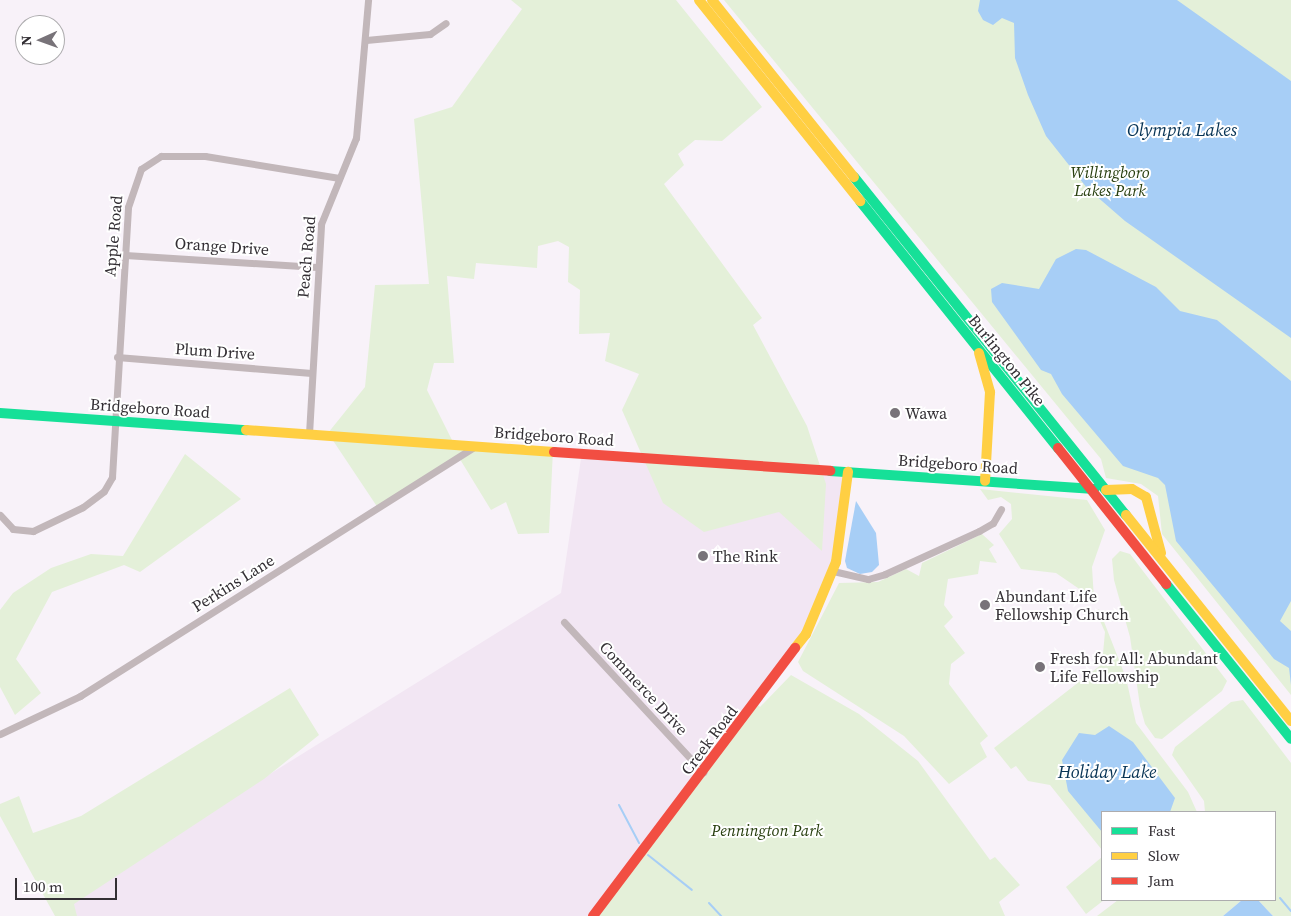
<!DOCTYPE html>
<html>
<head>
<meta charset="utf-8">
<style>
  body { margin:0 }
  #map { position:relative; width:1291px; height:916px; overflow:hidden; background:#f8f2f9; font-family:"Source Serif 4",serif }
  div>[style] { position:absolute }
  .industrial>* { inset:0; background:#f2e6f3 }
  .green>* { inset:0; background:#e4f0d9 }
  .water>* { inset:0; background:#a7cef6 }
  .stream>* { height:2px; margin:-1px; padding:0 1px; transform-origin:1px; border-radius:1px; background:#a7cef6 }
  .street>* { height:7px; margin:-3.5px; padding:0 3.5px; transform-origin:3.5px; border-radius:3.5px; background:#c2b7ba }
  .fast>* { height:10px; margin:-5px; padding:0 5px; transform-origin:5px; border-radius:5px; background:#16e098 }
  .slow>* { height:10px; margin:-5px; padding:0 5px; transform-origin:5px; border-radius:5px; background:#ffcf43 }
  .jam>* { height:10px; margin:-5px; padding:0 5px; transform-origin:5px; border-radius:5px; background:#f24e42 }
  .dots>* { width:14px; height:14px; translate:-50% -50%; box-sizing:border-box; border:2px solid #fff; border-radius:50% }
  span { translate:-50% -50%; white-space:nowrap; text-align:center; line-height:1.15; -webkit-text-stroke:4px #fff; paint-order:stroke }
  .park-label { font-size:16px; color:#273e0e; font-style:italic }
  .street-label { font-size:16px; color:#332f34 }
  .poi-label { font-size:16px; color:#332f34 }
  .left { translate:0 -50%; text-align:left }
  .water-label { font-size:18px; color:#063355; font-style:italic }
  .legend { position:absolute; left:1101px; top:811px; width:175px; height:90px; box-sizing:border-box; background:#fff; border:1px solid #adacae; margin:0; padding:6px 9px; list-style:none; font-size:15px; color:#332f34 }
  .legend li { display:flex; align-items:center; gap:10px; height:25px }
  .legend b { width:25px; border:1px solid #adacae }
  .north { position:absolute; left:15px; top:15px; width:50px; height:50px; box-sizing:border-box; background:#fff; border:1px solid #adacae; border-radius:50%; rotate:268deg; font-size:14px; font-weight:700; line-height:20px; text-align:center; color:#332f34 }
  .north::after { content:''; display:block; margin:auto; width:18px; height:22px; background:#787379; clip-path:polygon(50% 0,100% 100%,50% 72%,0 100%) }
  .scale { position:absolute; left:15px; top:878px; width:102px; height:22px; box-sizing:border-box; border:2px solid #332f34; border-top:0; padding-left:6px; font-size:15px; line-height:18px; white-space:nowrap; color:#332f34; -webkit-text-stroke:4px #fff; paint-order:stroke }
</style>
</head>
<body>
<div id="map">
  <div class="industrial">
    <i style="clip-path:polygon(582px 452px,848px 472px,841px 535px,801px 643px,593px 916px,62px 916px,56px 907px,561px 593px)"></i>
  </div>
  <div class="green">
    <i style="clip-path:polygon(511px 0,676px 0,762px 107px,722px 141px,695px 140px,678px 154px,684px 165px,664px 184px,762px 318px,753px 325px,807px 426px,826px 484px,822px 551px,779px 512px,704px 532px,663px 503px,622px 410px,639px 374px,605px 361px,610px 333px,579px 334px,580px 290px,568px 282px,569px 247px,558px 241px,538px 246px,537px 268px,476px 263px,474px 279px,447px 276px,454px 363px,434px 363px,427px 390px,454px 444px,553px 450px,549px 533px,518px 534px,506px 502px,491px 510px,458px 456px,378px 508px,328px 433px,365px 387px,375px 285px,429px 284px,414px 119px,452px 107px,522px 9px)"></i>
    <i style="clip-path:polygon(724px 0,1291px 0,1291px 695px,1162px 534px,1158px 496px,1141px 484px,1106px 478px,1101px 459px)"></i>
    <i style="clip-path:polygon(185px 454px,241px 499px,140px 572px,124px 565px,52px 592px,16px 659px,41px 693px,15px 715px,0 687px,0 610px,13px 593px,51px 568px,91px 554px,123px 556px)"></i>
    <i style="clip-path:polygon(980px 489px,1087px 500px,1105px 530px,1092px 567px,1094px 599px,1056px 573px,1021px 569px,999px 534px,1012px 519px,1011px 504px,1001px 497px,988px 500px)"></i>
    <i style="clip-path:polygon(982px 534px,994px 545px,989px 549px,997px 563px,980px 561px,978px 574px,948px 579px,944px 605px,953px 617px,944px 626px,965px 653px,951px 664px,949px 684px,988px 736px,980px 743px,987px 757px,949px 784px,904px 736px,803px 671px,798px 662px,839px 583px,878px 582px,906px 569px,919px 576px,922px 563px)"></i>
    <i style="clip-path:polygon(1120px 551px,1130px 554px,1227px 681px,1222px 691px,1162px 739px,1155px 738px,1145px 724px,1140px 706px,1130px 637px,1114px 580px,1112px 559px)"></i>
    <i style="clip-path:polygon(1099px 609px,1126px 678px,1136px 723px,1188px 792px,1197px 812px,1102px 812px,1102px 850px,1050px 785px,1028px 781px,1016px 766px,1011px 769px,994px 748px,1102px 664px,1105px 632px,1096px 612px)"></i>
    <i style="clip-path:polygon(791px 675px,859px 714px,918px 761px,990px 860px,995px 857px,1020px 885px,999px 902px,1005px 916px,593px 916px,756px 703px,760px 707px)"></i>
    <i style="clip-path:polygon(290px 688px,319px 735px,264px 779px,74px 904px,77px 916px,55px 916px,0 816px,0 804px,19px 796px,33px 833px,81px 816px)"></i>
    <i style="clip-path:polygon(1243px 700px,1291px 763px,1291px 916px,1273px 916px,1258px 900px,1275px 900px,1275px 812px,1205px 812px,1204px 801px,1172px 755px,1175px 747px,1231px 702px)"></i>
    <i style="clip-path:polygon(1102px 857px,1104px 900px,1086px 914px,1066px 887px)"></i>
    <i style="clip-path:polygon(1118px 900px,1242px 900px,1223px 916px,1097px 916px)"></i>
  </div>
  <div class="water">
    <i style="clip-path:polygon(980px 0,1177px 0,1291px 81px,1291px 338px,1125px 221px,1087px 188px,1046px 136px,1028px 95px,1015px 58px,1014px 23px,1002px 18px,993px 25px,983px 20px,978px 11px)"></i>
    <i style="clip-path:polygon(1076px 249px,1086px 250px,1156px 287px,1180px 311px,1217px 320px,1291px 381px,1291px 601px,1280px 621px,1291px 631px,1291px 685px,1289px 668px,1274px 659px,1176px 541px,1165px 485px,1158px 478px,1123px 466px,1062px 394px,1051px 374px,1041px 370px,992px 302px,991px 289px,1002px 283px,1039px 289px,1056px 259px)"></i>
    <i style="clip-path:polygon(856px 501px,876px 533px,879px 565px,872px 572px,860px 574px,847px 568px,845px 561px)"></i>
    <i style="clip-path:polygon(1109px 726px,1133px 742px,1175px 798px,1170px 812px,1102px 812px,1102px 832px,1068px 791px,1062px 760px,1079px 733px,1095px 735px)"></i>
    <i style="clip-path:polygon(1242px 900px,1258px 900px,1273px 916px,1223px 916px)"></i>
  </div>
  <div class="stream">
    <i style="left:619px;top:805px;width:43px;rotate:62.2deg"></i>
    <i style="left:648px;top:855px;width:56px;rotate:38.5deg"></i>
    <i style="left:1280px;top:898px;width:17px;rotate:50deg"></i>
    <i style="left:709px;top:903px;width:18px;rotate:47deg"></i>
  </div>
  <div class="street">
    <i style="left:366px;top:40px;width:64px;rotate:-5.4deg"></i>
    <i style="left:430px;top:34px;width:19px;rotate:-35deg"></i>
    <i style="left:125px;top:255px;width:192px;rotate:3.6deg"></i>
    <i style="left:117px;top:357px;width:195px;rotate:4.7deg"></i>
    <i style="left:309px;top:434px;width:210px;rotate:-86.7deg"></i>
    <i style="left:321px;top:224px;width:93px;rotate:-67.9deg"></i>
    <i style="left:356px;top:138px;width:139px;rotate:-85deg"></i>
    <i style="left:0;top:515px;width:19px;rotate:47deg"></i>
    <i style="left:13px;top:529px;width:20px;rotate:6deg"></i>
    <i style="left:33px;top:531px;width:55px;rotate:-25.6deg"></i>
    <i style="left:83px;top:507px;width:26px;rotate:-37deg"></i>
    <i style="left:104px;top:491px;width:16px;rotate:-60deg"></i>
    <i style="left:112px;top:477px;width:270px;rotate:-86.6deg"></i>
    <i style="left:128px;top:207px;width:40px;rotate:-71.1deg"></i>
    <i style="left:141px;top:169px;width:24px;rotate:-33deg"></i>
    <i style="left:161px;top:156px;width:44px"></i>
    <i style="left:205px;top:156px;width:136px;rotate:9.3deg"></i>
    <i style="left:833px;top:571px;width:36px;rotate:13deg"></i>
    <i style="left:868px;top:579px;width:18px;rotate:-16deg"></i>
    <i style="left:885px;top:574px;width:103px;rotate:-24.6deg"></i>
    <i style="left:979px;top:531px;width:16px;rotate:-30deg"></i>
    <i style="left:993px;top:523px;width:16px;rotate:-60deg"></i>
    <i style="left:564px;top:622px;width:205px;rotate:47.2deg"></i>
    <i style="left:0;top:734px;width:89px;rotate:-25.4deg"></i>
    <i style="left:80px;top:696px;width:468px;rotate:-32.3deg"></i>
  </div>
  <div class="fast">
    <i style="left:854px;top:177px;width:434px;rotate:51.2deg"></i>
    <i style="left:860px;top:201px;width:317px;rotate:51.3deg"></i>
    <i style="left:0;top:413px;width:247px;rotate:4deg"></i>
    <i style="left:830px;top:471px;width:265px;rotate:3.9deg"></i>
    <i style="left:1166px;top:584px;width:199px;rotate:51.1deg"></i>
  </div>
  <div class="slow">
    <i style="left:699px;top:0;width:258px;rotate:51.3deg"></i>
    <i style="left:712px;top:0;width:227px;rotate:51.3deg"></i>
    <i style="left:979px;top:353px;width:41px;rotate:74.2deg"></i>
    <i style="left:990px;top:392px;width:89px;rotate:93.2deg"></i>
    <i style="left:246px;top:430px;width:309px;rotate:4.1deg"></i>
    <i style="left:1106px;top:490px;width:26px;rotate:-2deg"></i>
    <i style="left:1132px;top:489px;width:16px;rotate:30deg"></i>
    <i style="left:1146px;top:497px;width:58px;rotate:75deg"></i>
    <i style="left:1126px;top:515px;width:264px;rotate:51.3deg"></i>
    <i style="left:795px;top:648px;width:18px;rotate:-52deg"></i>
    <i style="left:806px;top:634px;width:78px;rotate:-67.4deg"></i>
    <i style="left:836px;top:562px;width:91px;rotate:-82.4deg"></i>
  </div>
  <div class="jam">
    <i style="left:1058px;top:448px;width:174px;rotate:51.5deg"></i>
    <i style="left:554px;top:452px;width:277px;rotate:3.9deg"></i>
    <i style="left:593px;top:916px;width:336px;rotate:-53deg"></i>
  </div>
  <div class="dots">
    <i style="left:895px;top:413px;background:#787379"></i>
    <i style="left:703px;top:556px;background:#787379"></i>
    <i style="left:985px;top:605px;background:#787379"></i>
    <i style="left:1040px;top:667px;background:#787379"></i>
  </div>
  <div class="park-label">
    <span style="left:1110px;top:181px">Willingboro<br>Lakes Park</span>
    <span style="left:767px;top:830px">Pennington Park</span>
  </div>
  <div class="street-label">
    <span style="left:113px;top:236px;rotate:-85deg">Apple Road</span>
    <span style="left:222px;top:246px;rotate:4deg">Orange Drive</span>
    <span style="left:306px;top:257px;rotate:-85deg">Peach Road</span>
    <span style="left:215px;top:351px;rotate:4deg">Plum Drive</span>
    <span style="left:1007px;top:360px;rotate:51deg">Burlington Pike</span>
    <span style="left:150px;top:408px;rotate:4deg">Bridgeboro Road</span>
    <span style="left:554px;top:436px;rotate:4deg">Bridgeboro Road</span>
    <span style="left:958px;top:464px;rotate:4deg">Bridgeboro Road</span>
    <span style="left:233px;top:583px;rotate:-32deg">Perkins Lane</span>
    <span style="left:644px;top:688px;rotate:47deg">Commerce Drive</span>
    <span style="left:709px;top:740px;rotate:-53deg">Creek Road</span>
  </div>
  <div class="poi-label">
    <span class="left" style="left:905px;top:413px">Wawa</span>
    <span class="left" style="left:713px;top:556px">The Rink</span>
    <span class="left" style="left:995px;top:605px">Abundant Life<br>Fellowship Church</span>
    <span class="left" style="left:1050px;top:667px">Fresh for All: Abundant<br>Life Fellowship</span>
  </div>
  <div class="water-label">
    <span style="left:1182px;top:130px">Olympia Lakes</span>
    <span style="left:1107px;top:772px">Holiday Lake</span>
  </div>
  <ul class="legend">
  <li><b style="height:6px;background:#16e098"></b>Fast</li>
  <li><b style="height:6px;background:#ffcf43"></b>Slow</li>
  <li><b style="height:6px;background:#f24e42"></b>Jam</li>
  </ul>
  <div class="north">N</div>
  <div class="scale">100 m</div>
</div>
</body>
</html>
